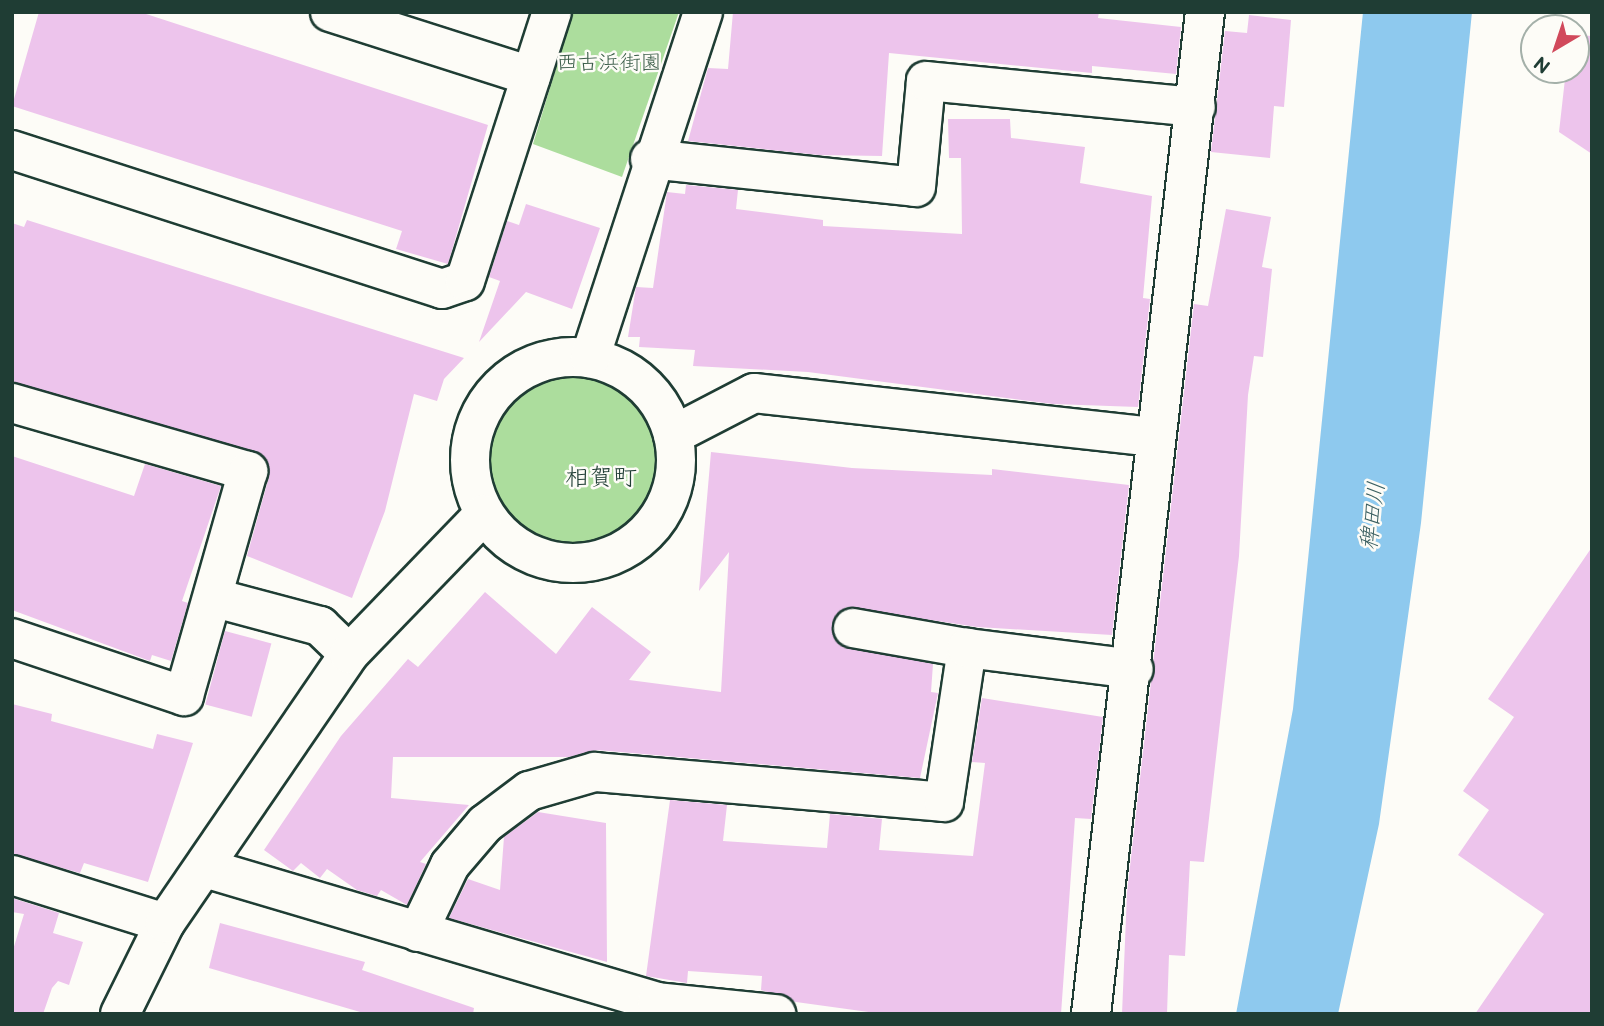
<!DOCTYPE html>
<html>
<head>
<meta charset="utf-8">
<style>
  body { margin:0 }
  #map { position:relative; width:1604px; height:1026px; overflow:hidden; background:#fdfcf7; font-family:"Balsamiq Sans","Klee One",sans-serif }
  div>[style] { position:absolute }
  .green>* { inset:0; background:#acdd9d }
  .round { border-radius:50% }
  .water>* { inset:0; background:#8ec9ee }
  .building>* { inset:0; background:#edc4ec; transform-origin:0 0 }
  .roads { filter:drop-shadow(2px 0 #1f3d34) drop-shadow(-2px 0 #1f3d34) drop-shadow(0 2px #1f3d34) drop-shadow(0 -2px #1f3d34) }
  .street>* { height:38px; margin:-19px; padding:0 19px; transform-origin:19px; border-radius:19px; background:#fdfcf7 }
  .street>.ring { margin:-19px; padding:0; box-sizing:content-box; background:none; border:38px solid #fdfcf7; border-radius:50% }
  span { translate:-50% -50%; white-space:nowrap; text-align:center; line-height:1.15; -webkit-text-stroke:5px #fdfcf7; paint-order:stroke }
  .park-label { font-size:21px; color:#3b5d49 }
  .water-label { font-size:23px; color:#3b6062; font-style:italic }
  .quarter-label { font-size:24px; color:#1f3d34 }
  .frame { position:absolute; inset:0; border:14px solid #1f3d34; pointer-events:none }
  .north { position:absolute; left:1520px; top:14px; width:70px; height:70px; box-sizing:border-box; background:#fdfcf7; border:2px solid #a4b0a9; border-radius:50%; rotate:219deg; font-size:19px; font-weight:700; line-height:28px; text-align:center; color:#1f3d34 }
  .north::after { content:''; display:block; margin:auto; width:24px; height:32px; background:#d1495b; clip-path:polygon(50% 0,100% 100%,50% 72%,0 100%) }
</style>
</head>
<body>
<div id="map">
  <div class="green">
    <i style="clip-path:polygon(573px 12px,679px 12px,622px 177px,533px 144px)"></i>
    <i class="round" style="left:483px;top:377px;width:176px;height:176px"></i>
  </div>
  <div class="water">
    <i style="clip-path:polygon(1363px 12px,1472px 12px,1421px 523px,1379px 824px,1338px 1014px,1236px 1014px,1293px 709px)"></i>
  </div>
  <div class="building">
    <i style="clip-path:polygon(39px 12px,140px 12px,488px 125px,448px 264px,396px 249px,402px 231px,12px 106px)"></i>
    <i style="clip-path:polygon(733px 12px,1099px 12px,1098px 18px,1181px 27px,1176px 74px,1092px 66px,1092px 73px,889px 53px,882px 156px,819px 155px,688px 141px,708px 68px,728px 69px)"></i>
    <i style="clip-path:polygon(1249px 15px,1291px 20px,1284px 107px,1274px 106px,1270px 158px,1211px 152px,1225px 31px,1247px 33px)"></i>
    <i style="clip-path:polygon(1576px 35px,1592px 36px,1592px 154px,1559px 132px,1566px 70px,1576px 70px)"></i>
    <i style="clip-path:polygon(948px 119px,1010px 119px,1011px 138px,1085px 147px,1080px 183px,1152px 196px,1143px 298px,1150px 299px,1138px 407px,1053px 404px,808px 372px,693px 366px,695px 350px,639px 347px,640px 337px,628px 337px,636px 287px,653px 288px,667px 192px,685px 194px,686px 185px,738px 190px,736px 209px,823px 220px,823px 226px,962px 234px,961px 158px,949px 158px)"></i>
    <i style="clip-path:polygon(526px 204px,600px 228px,572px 309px,526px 292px,479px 342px,500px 281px,489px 277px,507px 221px,519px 225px)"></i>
    <i style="clip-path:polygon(1226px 209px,1271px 217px,1262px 267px,1272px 269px,1263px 357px,1254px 356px,1248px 395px,1239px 556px,1204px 862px,1190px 861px,1185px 956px,1169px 955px,1167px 1014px,1122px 1014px,1127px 893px,1194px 304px,1208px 306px)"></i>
    <i style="clip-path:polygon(27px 220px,464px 358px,444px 379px,437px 401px,414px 394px,385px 511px,352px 598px,247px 556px,269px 477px,263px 455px,12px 382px,12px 223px,24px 227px)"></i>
    <i style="clip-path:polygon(711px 452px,852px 468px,992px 475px,992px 469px,1129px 485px,1112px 635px,977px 627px,846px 607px,832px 624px,840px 645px,933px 664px,931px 692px,938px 693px,920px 778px,597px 750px,569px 757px,393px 757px,391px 798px,469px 805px,420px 862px,426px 864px,407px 905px,381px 890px,377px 896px,357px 890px,327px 869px,320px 878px,301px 863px,293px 871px,264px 850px,341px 736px,408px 659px,418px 667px,485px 592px,556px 654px,592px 607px,651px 652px,629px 680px,721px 692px,729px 552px,699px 591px)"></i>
    <i style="clip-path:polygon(12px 456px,134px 496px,145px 464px,221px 486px,182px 601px,188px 603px,171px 661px,152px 655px,150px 661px,12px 610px)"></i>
    <i style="clip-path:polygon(1592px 547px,1592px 1014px,1475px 1014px,1544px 914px,1458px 855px,1489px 810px,1463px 791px,1514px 717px,1488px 699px)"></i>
    <i style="left:225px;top:631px;width:48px;height:76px;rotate:15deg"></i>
    <i style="clip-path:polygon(982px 698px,1103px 717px,1091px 819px,1075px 818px,1061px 1014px,883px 1014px,796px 1002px,761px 990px,762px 976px,688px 971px,687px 983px,646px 976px,670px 800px,727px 805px,723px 841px,827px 848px,830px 814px,882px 819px,879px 850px,973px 856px,985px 763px,972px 762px)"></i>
    <i style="clip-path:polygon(12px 704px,52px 714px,51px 721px,153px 749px,157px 734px,193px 743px,148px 882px,84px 863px,80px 873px,12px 854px)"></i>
    <i style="clip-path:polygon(538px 812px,606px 823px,607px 962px,449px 918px,468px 879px,500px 890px,504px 837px)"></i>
    <i style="clip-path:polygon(12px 898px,59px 913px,53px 933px,83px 942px,69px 985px,58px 981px,52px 988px,43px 1014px,12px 1014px,12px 953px,24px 914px,12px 912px)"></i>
    <i style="clip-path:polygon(220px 923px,365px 962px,362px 970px,474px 1008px,473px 1014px,367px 1014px,209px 968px)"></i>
  </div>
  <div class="roads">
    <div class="street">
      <i style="left:330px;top:12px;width:211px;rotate:17.7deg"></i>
      <i style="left:12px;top:150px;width:452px;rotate:17.9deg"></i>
      <i style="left:442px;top:289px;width:24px;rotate:-19deg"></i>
      <i style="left:465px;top:281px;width:283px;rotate:-72.1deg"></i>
      <i style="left:650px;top:159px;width:267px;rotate:6deg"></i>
      <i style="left:916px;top:187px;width:106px;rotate:-84.6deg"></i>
      <i style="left:926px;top:81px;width:271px;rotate:5.5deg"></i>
      <i class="ring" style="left:470px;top:357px;width:168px;height:168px"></i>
      <i style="left:590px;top:358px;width:364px;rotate:-71.9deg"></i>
      <i style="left:12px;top:403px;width:246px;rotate:16.1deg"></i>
      <i style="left:248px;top:471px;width:234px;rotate:105.9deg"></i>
      <i style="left:184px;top:696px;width:182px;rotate:-161.4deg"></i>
      <i style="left:673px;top:435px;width:91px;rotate:-27.4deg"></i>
      <i style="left:754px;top:393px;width:403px;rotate:6.3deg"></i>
      <i style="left:215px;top:598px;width:109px;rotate:14.9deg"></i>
      <i style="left:320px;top:626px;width:40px;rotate:44deg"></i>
      <i style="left:853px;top:628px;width:116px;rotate:10deg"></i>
      <i style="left:205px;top:868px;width:471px;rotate:16.5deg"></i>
      <i style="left:657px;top:1002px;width:120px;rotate:5.8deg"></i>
      <i style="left:12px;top:875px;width:160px;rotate:17.4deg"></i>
      <i style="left:418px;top:932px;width:74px;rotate:-64.5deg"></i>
      <i style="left:450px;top:865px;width:54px;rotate:-49.5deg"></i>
      <i style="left:485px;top:824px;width:55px;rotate:-36.9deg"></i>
      <i style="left:529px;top:791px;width:69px;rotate:-16.1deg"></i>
      <i style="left:595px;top:772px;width:350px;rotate:4.9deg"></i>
      <i style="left:944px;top:802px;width:156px;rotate:-81.5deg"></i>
      <i style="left:967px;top:648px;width:168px;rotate:7.2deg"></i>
      <i style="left:120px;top:1014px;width:102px;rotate:-63.7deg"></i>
      <i style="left:165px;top:923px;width:326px;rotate:-55.6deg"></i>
      <i style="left:349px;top:654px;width:194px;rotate:-46deg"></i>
      <i style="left:1091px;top:1014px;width:1008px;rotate:-83.51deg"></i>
    </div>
  </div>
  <div class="park-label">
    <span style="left:609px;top:63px">西古浜街園</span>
  </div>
  <div class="water-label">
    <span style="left:1373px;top:516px;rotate:-83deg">稗田川</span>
  </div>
  <div class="quarter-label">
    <span style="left:601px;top:478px">相賀町</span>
  </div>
  <div class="frame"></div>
  <div class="north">N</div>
</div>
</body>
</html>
